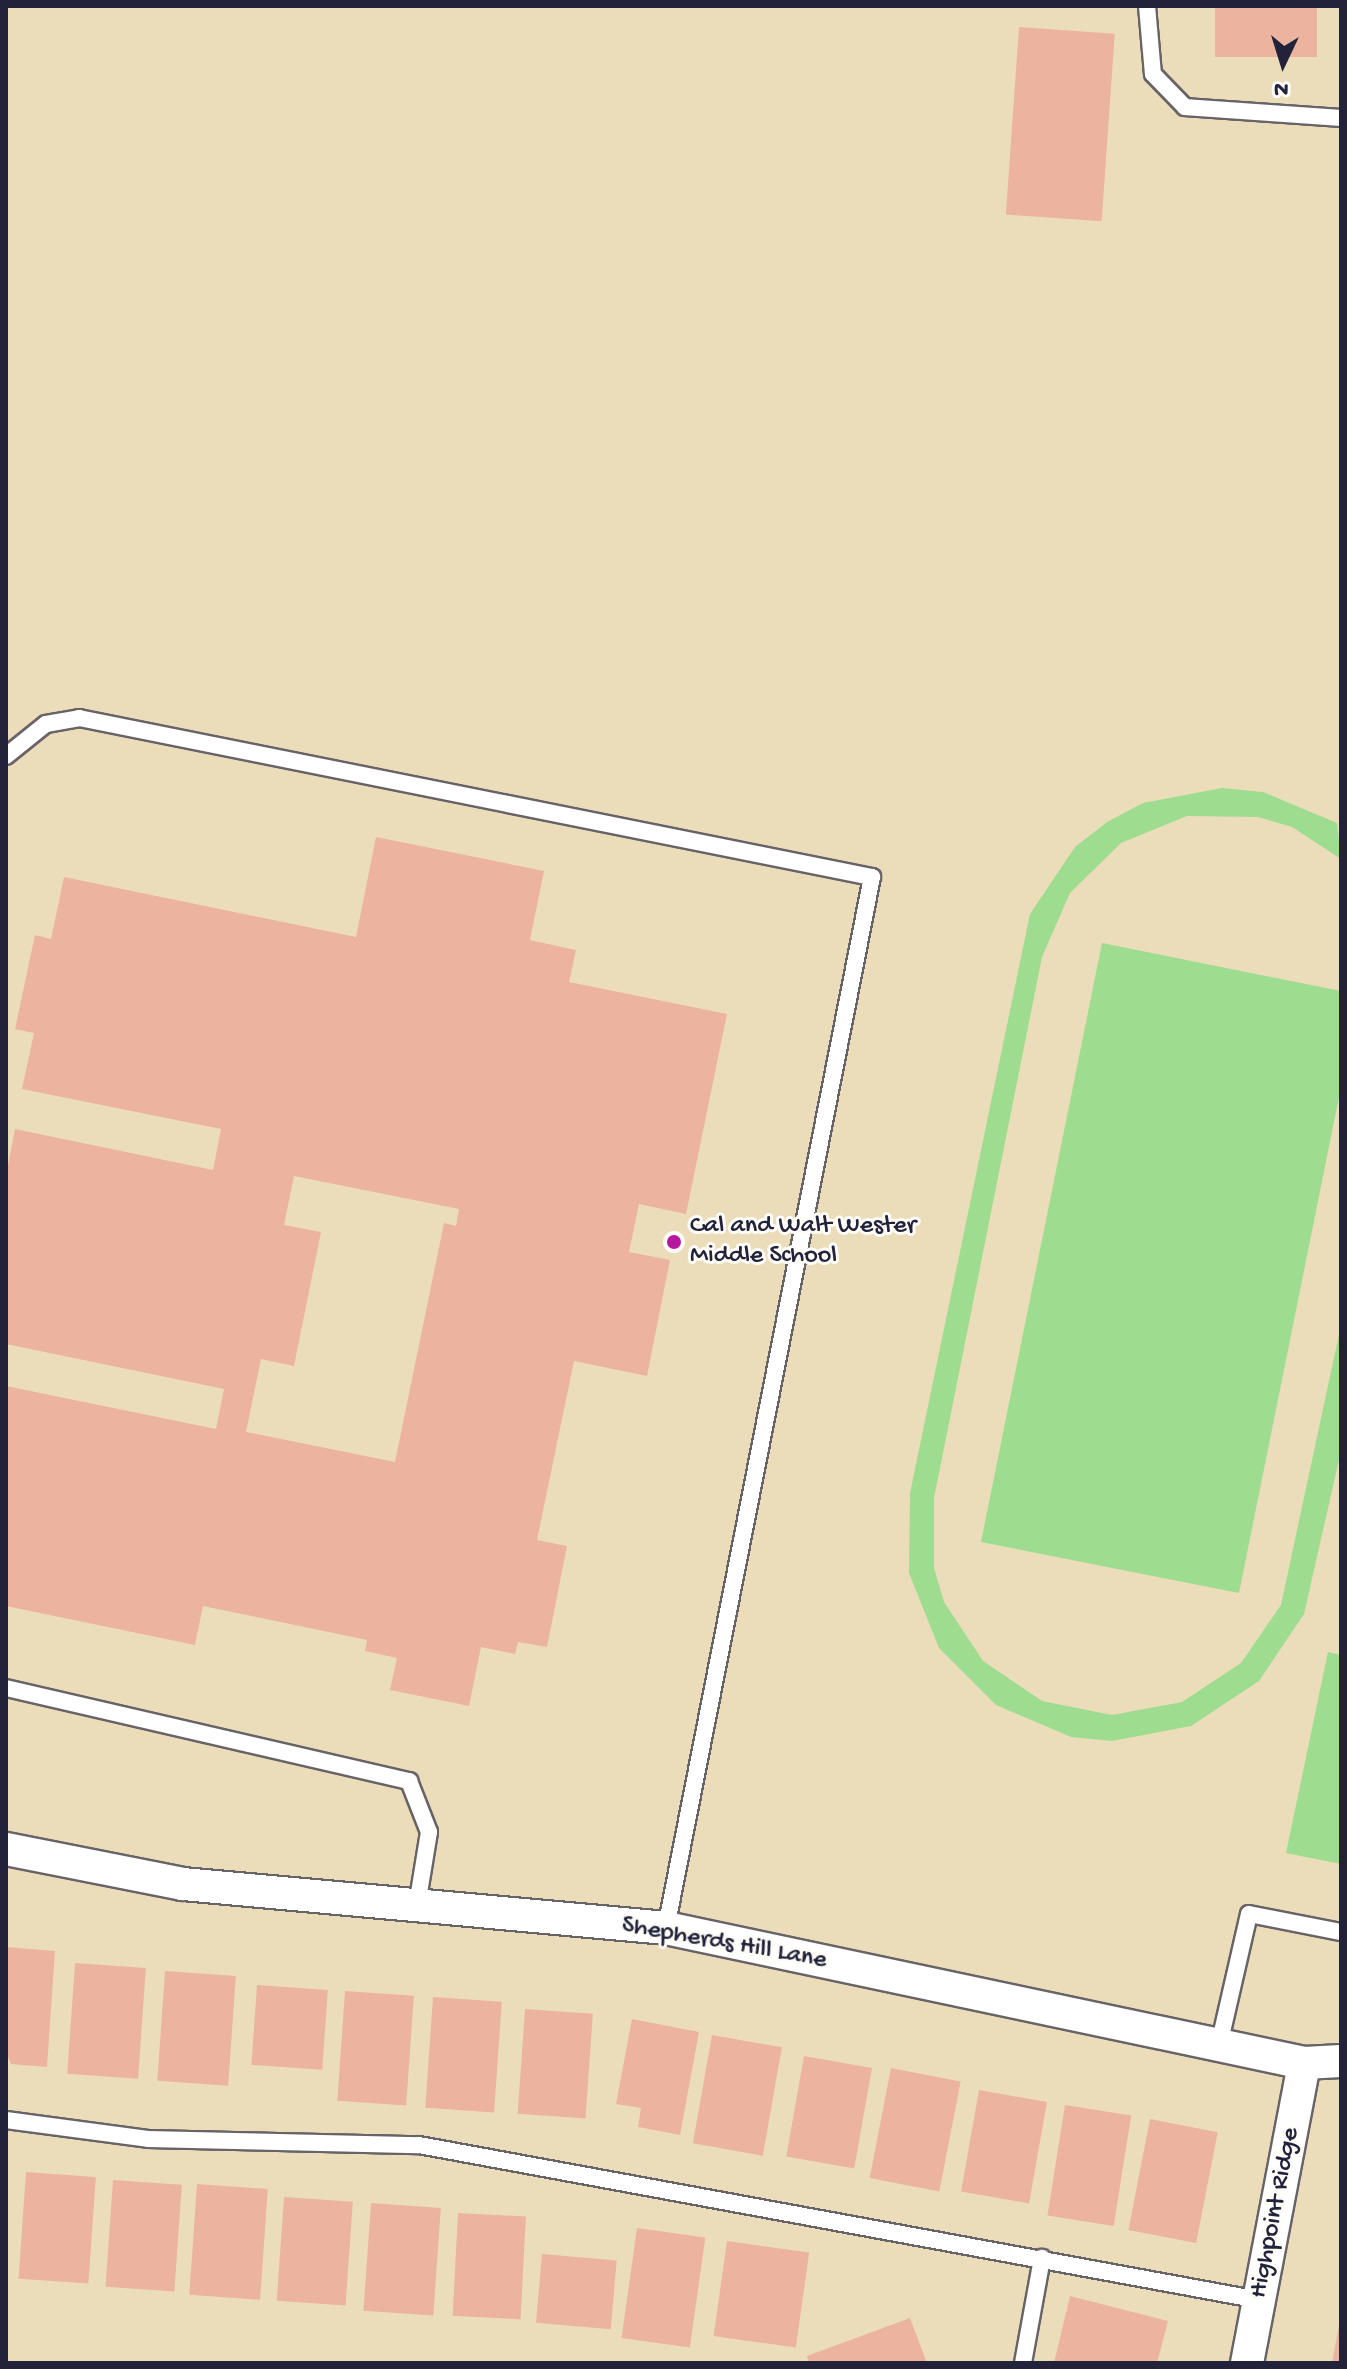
<!DOCTYPE html>
<html>
<head>
<meta charset="utf-8">
<style>
  body { margin:0 }
  #map { position:relative; width:1347px; height:2369px; overflow:hidden; background:#ebddba; font-family:"Gochi Hand",sans-serif }
  div>[style] { position:absolute }
  .green>* { inset:0; background:#9edc90 }
  .building>* { inset:0; background:#ecb49e; transform-origin:0 0 }
  .roads { filter:drop-shadow(2px 0 #686367) drop-shadow(-2px 0 #686367) drop-shadow(0 2px #686367) drop-shadow(0 -2px #686367) }
  .lane>* { height:16px; margin:-8px; padding:0 8px; transform-origin:8px; border-radius:8px; background:#fff }
  .street>* { height:32px; margin:-16px; padding:0 16px; transform-origin:16px; border-radius:16px; background:#fff }
  .dots>* { width:22px; height:22px; translate:-50% -50%; box-sizing:border-box; border:4px solid #fdfcf7; border-radius:50% }
  span { translate:-50% -50%; white-space:nowrap; text-align:center; line-height:1.15; -webkit-text-stroke:6px #fdfcf7; paint-order:stroke }
  .poi-label { font-size:26px; color:#22223b }
  .left { translate:0 -50%; text-align:left }
  .street-label { font-size:26px; color:#22223b }
  .frame { position:absolute; inset:0; border:8px solid #22223b; pointer-events:none }
  .north { position:absolute; left:1243px; top:24px; width:80px; height:80px; -webkit-text-stroke:6px #fdfcf7; paint-order:stroke; rotate:184deg; font-size:22px; font-weight:700; line-height:32px; text-align:center; color:#22223b }
  .north::after { content:''; display:block; margin:auto; width:28px; height:36px; background:#22223b; clip-path:polygon(50% 0,100% 100%,50% 72%,0 100%) }
</style>
</head>
<body>
<div id="map">
  <div class="green">
    <i style="clip-path:polygon(1222px 788px,1263px 792px,1337px 823px,1341px 859px,1292px 827px,1258px 817px,1187px 816px,1121px 843px,1070px 893px,1042px 957px,934px 1498px,934px 1568px,944px 1602px,983px 1661px,1042px 1701px,1112px 1715px,1182px 1702px,1241px 1663px,1281px 1605px,1341px 1325px,1341px 1451px,1304px 1614px,1259px 1681px,1191px 1726px,1112px 1741px,1071px 1737px,996px 1705px,939px 1648px,909px 1573px,910px 1493px,1030px 914px,1075px 847px,1107px 822px,1143px 803px)"></i>
    <i style="clip-path:polygon(1102px 943px,1341px 991px,1341px 1087px,1239px 1593px,981px 1542px)"></i>
    <i style="clip-path:polygon(1328px 1652px,1341px 1655px,1341px 1864px,1286px 1853px)"></i>
  </div>
  <div class="building">
    <i style="left:1215px;top:6px;width:102px;height:51px"></i>
    <i style="left:1019px;top:27px;width:96px;height:188px;rotate:4deg"></i>
    <i style="clip-path:polygon(evenodd,376px 837px,544px 871px,530px 940px,576px 950px,569px 982px,727px 1014px,686px 1214px,639px 1204px,629px 1252px,670px 1260px,647px 1376px,574px 1361px,537px 1540px,567px 1546px,547px 1647px,518px 1642px,515px 1654px,481px 1647px,469px 1706px,390px 1690px,397px 1658px,365px 1651px,367px 1640px,203px 1606px,195px 1645px,6px 1606px,6px 1386px,216px 1429px,224px 1389px,6px 1344px,6px 1176px,15px 1129px,213px 1170px,221px 1129px,22px 1089px,34px 1033px,15px 1029px,35px 935px,51px 939px,64px 877px,356px 937px,376px 837px,294px 1176px,459px 1209px,456px 1226px,444px 1223px,395px 1462px,246px 1432px,261px 1359px,294px 1366px,321px 1232px,284px 1225px,294px 1176px)"></i>
    <i style="clip-path:polygon(6px 1947px,55px 1951px,47px 2067px,11px 2064px,6px 2052px)"></i>
    <i style="left:75px;top:1963px;width:71px;height:111px;rotate:4deg"></i>
    <i style="left:165px;top:1971px;width:71px;height:110px;rotate:4deg"></i>
    <i style="left:257px;top:1985px;width:71px;height:80px;rotate:4deg"></i>
    <i style="left:345px;top:1991px;width:69px;height:110px;rotate:4deg"></i>
    <i style="left:433px;top:1997px;width:69px;height:111px;rotate:4deg"></i>
    <i style="left:525px;top:2009px;width:68px;height:105px;rotate:4deg"></i>
    <i style="clip-path:polygon(632px 2019px,699px 2032px,680px 2135px,638px 2127px,641px 2108px,616px 2104px)"></i>
    <i style="left:712px;top:2035px;width:71px;height:110px;rotate:10deg"></i>
    <i style="left:804px;top:2056px;width:69px;height:102px;rotate:10deg"></i>
    <i style="left:891px;top:2068px;width:71px;height:112px;rotate:11deg"></i>
    <i style="left:979px;top:2090px;width:69px;height:103px;rotate:10deg"></i>
    <i style="left:1065px;top:2105px;width:67px;height:112px;rotate:9deg"></i>
    <i style="left:1150px;top:2119px;width:69px;height:113px;rotate:11deg"></i>
    <i style="left:26px;top:2172px;width:70px;height:107px;rotate:4deg"></i>
    <i style="left:113px;top:2180px;width:69px;height:107px;rotate:4deg"></i>
    <i style="left:197px;top:2184px;width:71px;height:111px;rotate:4deg"></i>
    <i style="left:284px;top:2197px;width:69px;height:104px;rotate:4deg"></i>
    <i style="left:371px;top:2203px;width:70px;height:108px;rotate:4deg"></i>
    <i style="left:458px;top:2213px;width:68px;height:103px;rotate:3deg"></i>
    <i style="left:637px;top:2228px;width:69px;height:111px;rotate:8deg"></i>
    <i style="left:727px;top:2241px;width:83px;height:96px;rotate:8deg"></i>
    <i style="left:542px;top:2254px;width:75px;height:69px;rotate:5deg"></i>
    <i style="clip-path:polygon(1070px 2296px,1168px 2321px,1157px 2363px,1054px 2363px)"></i>
    <i style="clip-path:polygon(910px 2318px,927px 2363px,809px 2363px,807px 2356px)"></i>
    <i style="clip-path:polygon(1339px 2325px,1341px 2363px,1332px 2363px)"></i>
  </div>
  <div class="roads">
    <div class="lane">
      <i style="left:1147px;top:6px;width:68px;rotate:85deg"></i>
      <i style="left:1153px;top:74px;width:46px;rotate:45.9deg"></i>
      <i style="left:1185px;top:107px;width:156px;rotate:4deg"></i>
      <i style="left:6px;top:756px;width:51px;rotate:-38.7deg"></i>
      <i style="left:46px;top:724px;width:34px;rotate:-10deg"></i>
      <i style="left:79px;top:718px;width:809px;rotate:11.34deg"></i>
      <i style="left:872px;top:877px;width:1071px;rotate:101.09deg"></i>
      <i style="left:6px;top:1688px;width:414px;rotate:13deg"></i>
      <i style="left:409px;top:1781px;width:55px;rotate:68.6deg"></i>
      <i style="left:429px;top:1832px;width:74px;rotate:99.3deg"></i>
      <i style="left:1219px;top:2045px;width:134px;rotate:-77.1deg"></i>
      <i style="left:1249px;top:1914px;width:94px;rotate:11.1deg"></i>
      <i style="left:6px;top:2120px;width:143px;rotate:7.6deg"></i>
      <i style="left:148px;top:2139px;width:271px;rotate:1.3deg"></i>
      <i style="left:419px;top:2145px;width:854px;rotate:10.45deg"></i>
      <i style="left:1023px;top:2363px;width:107px;rotate:-79.7deg"></i>
    </div>
    <div class="street">
      <i style="left:6px;top:1849px;width:180px;rotate:11.2deg"></i>
      <i style="left:183px;top:1884px;width:485px;rotate:5.2deg"></i>
      <i style="left:666px;top:1928px;width:652px;rotate:11.95deg"></i>
      <i style="left:1304px;top:2063px;width:37px;rotate:-3deg"></i>
      <i style="left:1247px;top:2363px;width:305px;rotate:-79.2deg"></i>
    </div>
  </div>
  <div class="dots">
    <i style="left:674px;top:1242px;background:#b5179e"></i>
  </div>
  <div class="poi-label">
    <span class="left" style="left:690px;top:1242px">Cal and Walt Wester<br>Middle School</span>
  </div>
  <div class="street-label">
    <span style="left:724px;top:1944px;rotate:10deg">Shepherds Hill Lane</span>
    <span style="left:1276px;top:2213px;rotate:-79deg">Highpoint Ridge</span>
  </div>
  <div class="frame"></div>
  <div class="north">N</div>
</div>
</body>
</html>
